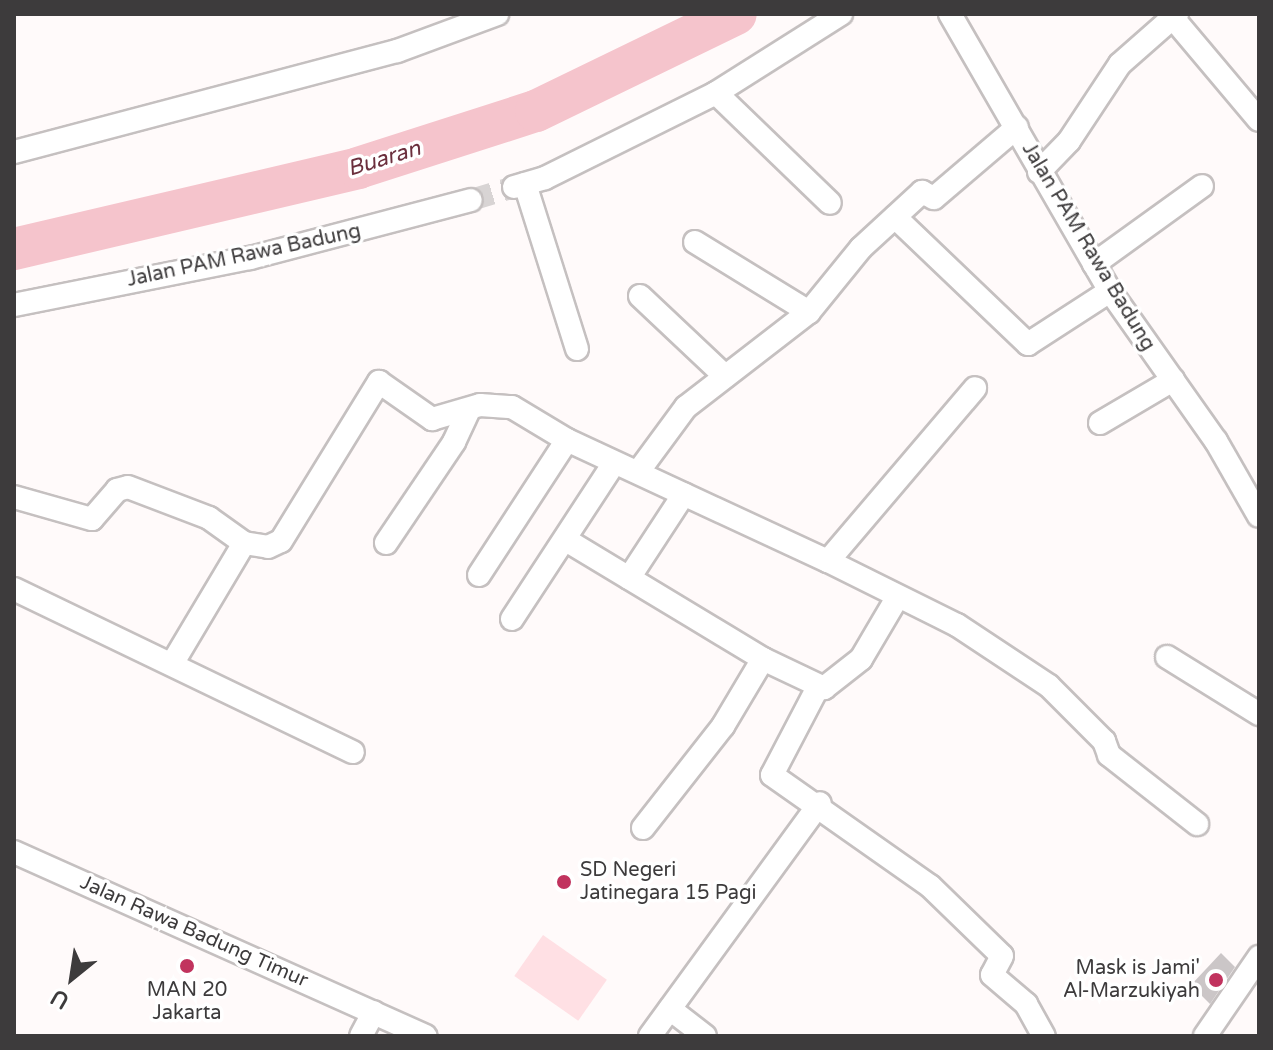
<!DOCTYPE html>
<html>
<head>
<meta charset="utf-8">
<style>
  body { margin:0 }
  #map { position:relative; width:1273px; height:1050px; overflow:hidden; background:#fffafa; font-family:"Varela Round",sans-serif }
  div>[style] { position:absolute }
  .green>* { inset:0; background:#ffe0e4; transform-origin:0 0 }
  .river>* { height:42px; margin:-21px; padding:0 21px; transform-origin:21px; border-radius:21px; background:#f5c4cc }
  .building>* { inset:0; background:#cbc6c7 }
  .street-tunnel>* { height:22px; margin-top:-11px; transform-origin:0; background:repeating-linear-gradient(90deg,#d8d4d4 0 22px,transparent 0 33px) }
  .roads { filter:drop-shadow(2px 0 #c5c0c0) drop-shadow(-2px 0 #c5c0c0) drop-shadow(0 2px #c5c0c0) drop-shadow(0 -2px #c5c0c0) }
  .street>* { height:22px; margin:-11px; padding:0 11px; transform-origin:11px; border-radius:11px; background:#fff }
  .dots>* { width:22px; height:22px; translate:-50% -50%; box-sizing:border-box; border:4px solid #fff; border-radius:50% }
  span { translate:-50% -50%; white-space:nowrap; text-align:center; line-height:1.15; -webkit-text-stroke:7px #fff; paint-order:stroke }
  .street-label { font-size:20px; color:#3d3b3c }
  .poi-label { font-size:20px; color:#3d3b3c }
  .left { translate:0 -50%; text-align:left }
  .right { translate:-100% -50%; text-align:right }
  .water-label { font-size:22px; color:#6b2f3d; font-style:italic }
  .frame { position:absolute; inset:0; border:16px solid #3d3b3c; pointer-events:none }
  .north { position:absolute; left:32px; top:938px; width:80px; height:80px; -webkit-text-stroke:6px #fff; paint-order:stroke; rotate:210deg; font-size:22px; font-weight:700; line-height:32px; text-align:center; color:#3d3b3c }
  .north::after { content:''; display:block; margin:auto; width:28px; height:36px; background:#3d3b3c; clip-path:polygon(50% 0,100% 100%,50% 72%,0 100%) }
</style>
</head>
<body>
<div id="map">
  <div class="green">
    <i style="left:543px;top:935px;width:78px;height:50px;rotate:35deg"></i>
  </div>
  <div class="river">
    <i style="left:14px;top:249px;width:353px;rotate:-13.2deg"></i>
    <i style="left:358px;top:168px;width:187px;rotate:-17.8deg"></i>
    <i style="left:536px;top:111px;width:222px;rotate:-25.9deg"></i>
  </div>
  <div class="building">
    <i style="clip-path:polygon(1221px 953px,1235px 967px,1210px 1004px,1191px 985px)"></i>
  </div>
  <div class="street-tunnel">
    <i style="left:471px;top:200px;width:45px;rotate:-16.8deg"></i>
  </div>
  <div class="roads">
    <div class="street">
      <i style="left:950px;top:14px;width:320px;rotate:60deg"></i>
      <i style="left:1110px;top:291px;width:184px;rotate:54.8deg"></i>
      <i style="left:1216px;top:441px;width:86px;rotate:60.2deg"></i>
      <i style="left:1173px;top:18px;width:133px;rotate:49.9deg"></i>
      <i style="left:716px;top:93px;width:158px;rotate:44deg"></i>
      <i style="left:14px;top:152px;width:396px;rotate:-14.8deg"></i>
      <i style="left:397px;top:51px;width:107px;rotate:-20.3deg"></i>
      <i style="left:1039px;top:172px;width:43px;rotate:-45.9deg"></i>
      <i style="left:1069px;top:141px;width:92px;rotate:-56.5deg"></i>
      <i style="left:1120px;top:64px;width:76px;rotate:-41.3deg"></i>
      <i style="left:525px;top:184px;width:173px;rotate:72.5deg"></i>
      <i style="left:514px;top:187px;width:32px;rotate:-16deg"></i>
      <i style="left:545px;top:178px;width:191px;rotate:-26.4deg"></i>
      <i style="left:716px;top:93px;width:148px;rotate:-32.3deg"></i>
      <i style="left:895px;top:217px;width:184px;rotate:43.7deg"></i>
      <i style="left:1028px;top:344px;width:98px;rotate:-32.9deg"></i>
      <i style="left:695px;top:242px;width:134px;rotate:31.6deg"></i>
      <i style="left:1094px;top:264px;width:133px;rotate:-35.8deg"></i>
      <i style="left:640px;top:296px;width:117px;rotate:43.3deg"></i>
      <i style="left:14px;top:305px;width:241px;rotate:-11.3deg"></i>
      <i style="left:250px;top:258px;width:228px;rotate:-14.7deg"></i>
      <i style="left:1100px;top:423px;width:85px;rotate:-30.5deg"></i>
      <i style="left:638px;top:472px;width:81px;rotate:-53.6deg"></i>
      <i style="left:686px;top:407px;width:155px;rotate:-37.7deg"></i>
      <i style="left:809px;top:312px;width:82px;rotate:-50.9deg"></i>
      <i style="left:861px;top:248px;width:83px;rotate:-42.6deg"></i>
      <i style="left:922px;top:192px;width:13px;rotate:27deg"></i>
      <i style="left:934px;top:198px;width:109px;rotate:-40.5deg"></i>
      <i style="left:14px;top:497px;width:81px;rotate:15.8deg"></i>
      <i style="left:92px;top:519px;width:38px;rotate:-49deg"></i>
      <i style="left:117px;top:490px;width:11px;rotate:-15deg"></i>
      <i style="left:128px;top:487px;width:87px;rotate:20.9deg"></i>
      <i style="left:209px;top:518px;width:43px;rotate:35.5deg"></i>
      <i style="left:244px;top:543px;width:24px;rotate:9deg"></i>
      <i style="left:268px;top:547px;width:14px;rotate:-25deg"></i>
      <i style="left:281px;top:541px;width:187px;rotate:-58.4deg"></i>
      <i style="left:379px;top:382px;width:65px;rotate:34.9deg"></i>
      <i style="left:432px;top:419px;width:50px;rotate:-16.3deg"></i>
      <i style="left:480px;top:405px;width:32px;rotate:4deg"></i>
      <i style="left:512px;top:407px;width:64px;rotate:31deg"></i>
      <i style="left:567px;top:440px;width:288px;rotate:24.9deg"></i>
      <i style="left:828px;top:561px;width:227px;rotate:-49.6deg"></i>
      <i style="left:566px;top:540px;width:230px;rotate:31.1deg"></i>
      <i style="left:763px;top:659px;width:68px;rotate:25.4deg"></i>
      <i style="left:824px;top:688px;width:47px;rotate:-38.1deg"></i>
      <i style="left:861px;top:659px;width:71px;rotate:-59.5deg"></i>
      <i style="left:386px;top:543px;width:122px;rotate:-56deg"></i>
      <i style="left:454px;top:442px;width:35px;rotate:-65deg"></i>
      <i style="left:828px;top:561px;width:144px;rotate:26.4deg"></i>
      <i style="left:957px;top:625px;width:110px;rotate:33.5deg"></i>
      <i style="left:1049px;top:686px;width:78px;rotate:45deg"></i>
      <i style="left:1104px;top:741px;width:15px;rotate:70deg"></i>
      <i style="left:1109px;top:755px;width:112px;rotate:38.1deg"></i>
      <i style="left:479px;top:575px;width:161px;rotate:-56.9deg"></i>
      <i style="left:629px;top:578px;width:100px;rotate:-56.8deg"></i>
      <i style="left:14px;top:589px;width:376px;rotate:25.7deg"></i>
      <i style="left:512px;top:619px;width:186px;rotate:-56.8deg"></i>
      <i style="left:1167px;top:657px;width:108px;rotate:31.8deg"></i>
      <i style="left:172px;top:664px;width:141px;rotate:-59.2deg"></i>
      <i style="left:818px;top:687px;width:99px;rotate:117.6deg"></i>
      <i style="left:772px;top:775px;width:193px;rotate:35.1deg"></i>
      <i style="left:930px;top:886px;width:100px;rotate:44.2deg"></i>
      <i style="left:1002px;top:956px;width:21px;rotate:118deg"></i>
      <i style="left:992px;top:975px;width:45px;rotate:40.5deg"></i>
      <i style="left:1026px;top:1004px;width:37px;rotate:61deg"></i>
      <i style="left:643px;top:828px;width:130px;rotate:-51.9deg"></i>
      <i style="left:723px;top:726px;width:78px;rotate:-59.2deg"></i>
      <i style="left:14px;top:852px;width:451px;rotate:24.1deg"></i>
      <i style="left:670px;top:1009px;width:44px;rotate:37.6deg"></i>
      <i style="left:361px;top:1036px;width:27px;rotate:-62deg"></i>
      <i style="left:650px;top:1036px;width:288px;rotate:-53.9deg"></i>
      <i style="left:1205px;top:1036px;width:96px;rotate:-55.6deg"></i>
    </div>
  </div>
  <div class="dots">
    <i style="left:564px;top:882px;background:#c1335e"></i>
    <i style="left:187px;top:966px;background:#c1335e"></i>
    <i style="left:1216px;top:980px;background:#c1335e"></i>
  </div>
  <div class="street-label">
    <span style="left:1088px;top:247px;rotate:59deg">Jalan PAM Rawa Badung</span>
    <span style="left:244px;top:256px;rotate:-12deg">Jalan PAM Rawa Badung</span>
    <span style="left:194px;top:932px;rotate:24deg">Jalan Rawa Badung Timur</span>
  </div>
  <div class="poi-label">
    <span class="left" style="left:580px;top:882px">SD Negeri<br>Jatinegara 15 Pagi</span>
    <span class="right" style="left:1200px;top:980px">Mask is Jami'<br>Al-Marzukiyah</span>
    <span style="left:187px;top:1002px">MAN 20<br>Jakarta</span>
  </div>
  <div class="water-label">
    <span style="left:384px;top:159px;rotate:-17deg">Buaran</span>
  </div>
  <div class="frame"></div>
  <div class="north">U</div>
</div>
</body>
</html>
